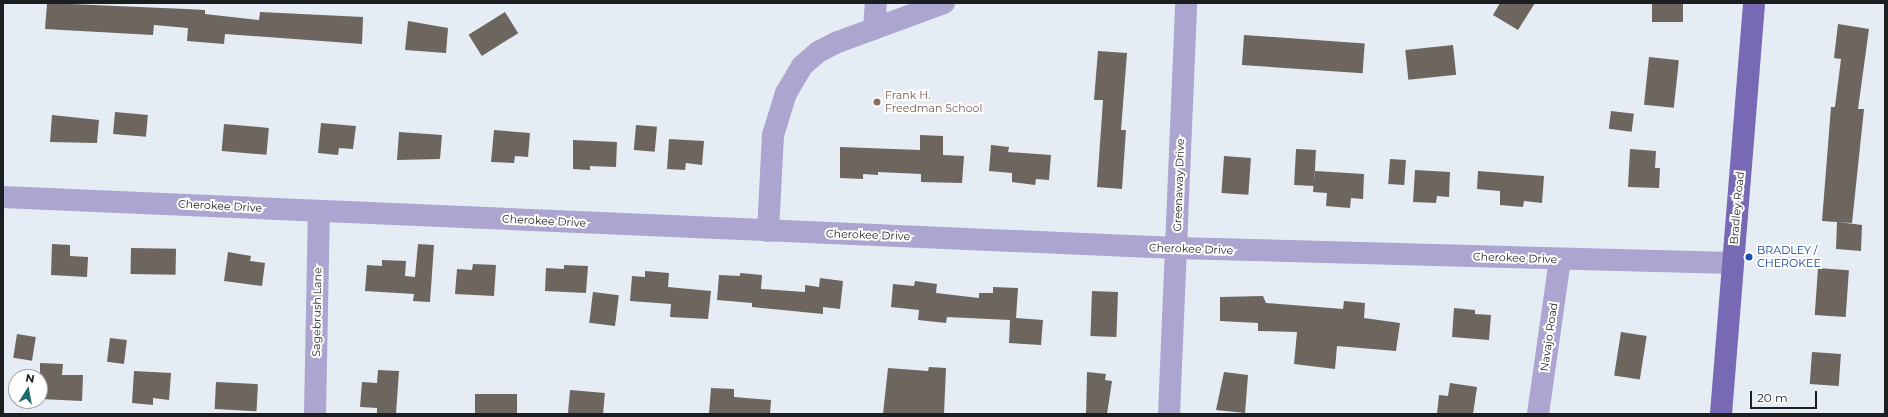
<!DOCTYPE html>
<html>
<head>
<meta charset="utf-8">
<style>
  body { margin:0 }
  #map { position:relative; width:1888px; height:417px; overflow:hidden; background:#e5ecf4; font-family:Montserrat,sans-serif }
  div>[style] { position:absolute }
  .building>* { inset:0; background:#6c665f; transform-origin:0 0 }
  .minor>* { height:22px; margin:-11px; padding:0 11px; transform-origin:11px; border-radius:11px; background:#aba5d0 }
  .major>* { height:22px; margin:-11px; padding:0 11px; transform-origin:11px; border-radius:11px; background:#7869b5 }
  .dots>* { width:11px; height:11px; translate:-50% -50%; box-sizing:border-box; border:2px solid #fff; border-radius:50% }
  span { translate:-50% -50%; white-space:nowrap; text-align:center; line-height:1.15; -webkit-text-stroke:4px #fff; paint-order:stroke }
  .education-label { font-size:11px; color:#785e54 }
  .left { translate:0 -50%; text-align:left }
  .street-label { font-size:11px; color:#1c1f21 }
  .transit-label { font-size:11px; color:#164399 }
  .frame { position:absolute; inset:0; border:4px solid #1c1f21; pointer-events:none }
  .north { position:absolute; left:8px; top:369px; width:40px; height:40px; box-sizing:border-box; background:#fff; border:1px solid #a4a5a6; border-radius:50%; rotate:11deg; font-size:11px; font-weight:700; line-height:16px; text-align:center; color:#1c1f21 }
  .north::after { content:''; display:block; margin:auto; width:14px; height:18px; background:#1e6a6f; clip-path:polygon(50% 0,100% 100%,50% 72%,0 100%) }
  .scale { position:absolute; left:1750px; top:391px; width:67px; height:18px; box-sizing:border-box; border:2px solid #1c1f21; border-top:0; padding-left:5px; font-size:12px; line-height:14px; white-space:nowrap; color:#1c1f21; -webkit-text-stroke:3px #fff; paint-order:stroke }
</style>
</head>
<body>
<div id="map">
  <div class="building">
    <i style="clip-path:polygon(47px 3px,186px 9px,205px 10px,205px 14px,259px 20px,260px 12px,363px 17px,362px 44px,225px 34px,224px 44px,187px 41px,188px 28px,154px 25px,153px 35px,45px 29px)"></i>
    <i style="clip-path:polygon(1500px 3px,1535px 3px,1518px 30px,1493px 15px)"></i>
    <i style="left:1652px;top:3px;width:31px;height:19px"></i>
    <i style="left:505px;top:12px;width:25px;height:43px;rotate:58deg"></i>
    <i style="clip-path:polygon(408px 21px,448px 28px,446px 53px,405px 50px)"></i>
    <i style="clip-path:polygon(1838px 24px,1869px 29px,1858px 109px,1864px 109px,1852px 223px,1838px 222px,1862px 225px,1861px 251px,1836px 249px,1837px 222px,1822px 221px,1831px 107px,1835px 107px,1841px 59px,1834px 58px)"></i>
    <i style="left:1244px;top:35px;width:121px;height:30px;rotate:4deg"></i>
    <i style="left:1453px;top:45px;width:30px;height:48px;rotate:84deg"></i>
    <i style="clip-path:polygon(1098px 51px,1127px 53px,1121px 130px,1126px 130px,1122px 189px,1097px 187px,1103px 100px,1094px 100px)"></i>
    <i style="left:1649px;top:57px;width:30px;height:48px;rotate:6deg"></i>
    <i style="left:1611px;top:111px;width:23px;height:18px;rotate:7deg"></i>
    <i style="left:115px;top:112px;width:33px;height:22px;rotate:5deg"></i>
    <i style="clip-path:polygon(52px 115px,99px 120px,97px 143px,50px 142px)"></i>
    <i style="clip-path:polygon(321px 123px,356px 126px,353px 149px,339px 148px,338px 155px,318px 153px)"></i>
    <i style="left:224px;top:124px;width:45px;height:27px;rotate:5deg"></i>
    <i style="left:636px;top:125px;width:21px;height:25px;rotate:5deg"></i>
    <i style="clip-path:polygon(494px 130px,530px 133px,528px 157px,515px 156px,514px 163px,491px 162px)"></i>
    <i style="clip-path:polygon(399px 132px,442px 135px,440px 159px,397px 160px)"></i>
    <i style="clip-path:polygon(920px 135px,943px 136px,943px 155px,964px 156px,962px 183px,921px 182px,921px 174px,878px 172px,878px 175px,863px 174px,863px 179px,840px 178px,840px 147px,920px 150px)"></i>
    <i style="clip-path:polygon(669px 139px,704px 141px,702px 165px,686px 163px,685px 170px,667px 169px)"></i>
    <i style="clip-path:polygon(573px 140px,617px 142px,616px 167px,590px 166px,590px 170px,573px 169px)"></i>
    <i style="clip-path:polygon(991px 145px,1009px 147px,1008px 152px,1051px 155px,1049px 180px,1036px 179px,1035px 185px,1012px 182px,1012px 173px,989px 171px)"></i>
    <i style="left:1296px;top:149px;width:20px;height:36px;rotate:3deg"></i>
    <i style="clip-path:polygon(1630px 149px,1656px 151px,1655px 168px,1660px 168px,1659px 188px,1628px 187px)"></i>
    <i style="left:1224px;top:156px;width:27px;height:37px;rotate:4deg"></i>
    <i style="left:1390px;top:159px;width:16px;height:25px;rotate:4deg"></i>
    <i style="clip-path:polygon(1415px 170px,1450px 172px,1449px 197px,1437px 196px,1436px 203px,1413px 202px)"></i>
    <i style="clip-path:polygon(1315px 171px,1364px 174px,1363px 199px,1351px 198px,1350px 208px,1326px 206px,1327px 193px,1313px 192px)"></i>
    <i style="clip-path:polygon(1478px 171px,1544px 176px,1542px 203px,1524px 201px,1523px 207px,1500px 205px,1500px 191px,1477px 189px)"></i>
    <i style="clip-path:polygon(52px 244px,70px 245px,70px 256px,88px 257px,87px 277px,51px 275px)"></i>
    <i style="clip-path:polygon(418px 244px,434px 245px,430px 302px,413px 301px,414px 294px,365px 291px,367px 265px,382px 266px,382px 260px,406px 261px,405px 276px,415px 277px)"></i>
    <i style="left:131px;top:248px;width:45px;height:26px;rotate:1deg"></i>
    <i style="clip-path:polygon(228px 252px,251px 256px,250px 261px,265px 263px,262px 286px,224px 281px)"></i>
    <i style="clip-path:polygon(473px 264px,496px 265px,494px 296px,455px 294px,457px 269px,472px 270px)"></i>
    <i style="clip-path:polygon(564px 265px,588px 266px,586px 293px,545px 291px,546px 268px,564px 269px)"></i>
    <i style="left:1818px;top:268px;width:31px;height:47px;rotate:4deg"></i>
    <i style="clip-path:polygon(645px 271px,669px 273px,668px 287px,711px 291px,708px 319px,670px 317px,671px 304px,630px 301px,632px 276px,645px 277px)"></i>
    <i style="clip-path:polygon(740px 273px,762px 275px,761px 289px,805px 292px,805px 285px,819px 287px,820px 278px,843px 281px,840px 309px,823px 307px,823px 314px,752px 307px,752px 303px,717px 300px,719px 275px,740px 276px)"></i>
    <i style="clip-path:polygon(915px 281px,937px 284px,936px 293px,979px 298px,979px 293px,993px 293px,993px 287px,1018px 288px,1016px 318px,1043px 320px,1041px 345px,1009px 343px,1010px 320px,947px 317px,946px 323px,918px 320px,919px 310px,891px 307px,893px 284px,914px 286px)"></i>
    <i style="left:1092px;top:291px;width:26px;height:45px;rotate:2deg"></i>
    <i style="left:593px;top:292px;width:26px;height:31px;rotate:7deg"></i>
    <i style="clip-path:polygon(1263px 296px,1266px 303px,1343px 309px,1344px 301px,1365px 303px,1364px 318px,1400px 323px,1396px 351px,1337px 346px,1335px 369px,1294px 364px,1297px 332px,1258px 331px,1258px 323px,1220px 321px,1220px 297px)"></i>
    <i style="clip-path:polygon(1454px 308px,1475px 310px,1475px 314px,1491px 315px,1489px 340px,1452px 337px)"></i>
    <i style="left:1621px;top:332px;width:26px;height:44px;rotate:9deg"></i>
    <i style="left:17px;top:334px;width:19px;height:24px;rotate:9deg"></i>
    <i style="left:110px;top:338px;width:17px;height:24px;rotate:7deg"></i>
    <i style="left:1812px;top:352px;width:29px;height:32px;rotate:4deg"></i>
    <i style="clip-path:polygon(40px 363px,63px 364px,62px 375px,83px 375px,82px 401px,40px 399px)"></i>
    <i style="clip-path:polygon(929px 367px,946px 368px,944px 414px,883px 414px,888px 368px,928px 371px)"></i>
    <i style="clip-path:polygon(378px 370px,399px 371px,396px 414px,377px 414px,377px 408px,360px 407px,362px 382px,377px 383px)"></i>
    <i style="clip-path:polygon(134px 371px,171px 373px,169px 400px,153px 398px,153px 405px,132px 403px)"></i>
    <i style="clip-path:polygon(1087px 372px,1106px 374px,1105px 380px,1112px 381px,1107px 414px,1086px 414px)"></i>
    <i style="clip-path:polygon(1224px 372px,1248px 375px,1245px 413px,1216px 410px)"></i>
    <i style="left:216px;top:382px;width:42px;height:27px;rotate:3deg"></i>
    <i style="clip-path:polygon(1450px 383px,1477px 387px,1473px 414px,1437px 414px,1439px 395px,1448px 396px)"></i>
    <i style="clip-path:polygon(711px 388px,734px 389px,734px 397px,771px 400px,770px 414px,709px 413px)"></i>
    <i style="left:570px;top:390px;width:35px;height:24px;rotate:5deg"></i>
    <i style="left:475px;top:394px;width:42px;height:20px"></i>
  </div>
  <div class="minor">
    <i style="left:874px;top:29px;width:26px;rotate:-86deg"></i>
    <i style="left:3px;top:197px;width:1174px;rotate:2.49deg"></i>
    <i style="left:1176px;top:248px;width:556px;rotate:1.55deg"></i>
    <i style="left:768px;top:231px;width:96px;rotate:-87deg"></i>
    <i style="left:773px;top:135px;width:44px;rotate:-72.8deg"></i>
    <i style="left:786px;top:93px;width:31px;rotate:-59deg"></i>
    <i style="left:802px;top:66px;width:21px;rotate:-41deg"></i>
    <i style="left:818px;top:52px;width:22px;rotate:-27deg"></i>
    <i style="left:838px;top:42px;width:113px;rotate:-20.2deg"></i>
    <i style="left:315px;top:414px;width:203px;rotate:-88.9deg"></i>
    <i style="left:1169px;top:414px;width:411px;rotate:-87.6deg"></i>
    <i style="left:1538px;top:414px;width:156px;rotate:-81.9deg"></i>
  </div>
  <div class="major">
    <i style="left:1721px;top:414px;width:412px;rotate:-85.4deg"></i>
  </div>
  <div class="dots">
    <i style="left:877px;top:102px;background:#8d6e63"></i>
    <i style="left:1749px;top:257px;background:#1a4fb4"></i>
  </div>
  <div class="education-label">
    <span class="left" style="left:885px;top:102px">Frank H.<br>Freedman School</span>
  </div>
  <div class="street-label">
    <span style="left:1179px;top:185px;rotate:-88deg">Greenaway Drive</span>
    <span style="left:220px;top:206px;rotate:3deg">Cherokee Drive</span>
    <span style="left:1737px;top:208px;rotate:-85deg">Bradley Road</span>
    <span style="left:544px;top:221px;rotate:3deg">Cherokee Drive</span>
    <span style="left:868px;top:235px;rotate:2deg">Cherokee Drive</span>
    <span style="left:1191px;top:249px;rotate:2deg">Cherokee Drive</span>
    <span style="left:1515px;top:258px;rotate:2deg">Cherokee Drive</span>
    <span style="left:317px;top:312px;rotate:-89deg">Sagebrush Lane</span>
    <span style="left:1549px;top:337px;rotate:-82deg">Navajo Road</span>
  </div>
  <div class="transit-label">
    <span class="left" style="left:1757px;top:257px">BRADLEY /<br>CHEROKEE</span>
  </div>
  <div class="frame"></div>
  <div class="north">N</div>
  <div class="scale">20 m</div>
</div>
</body>
</html>
